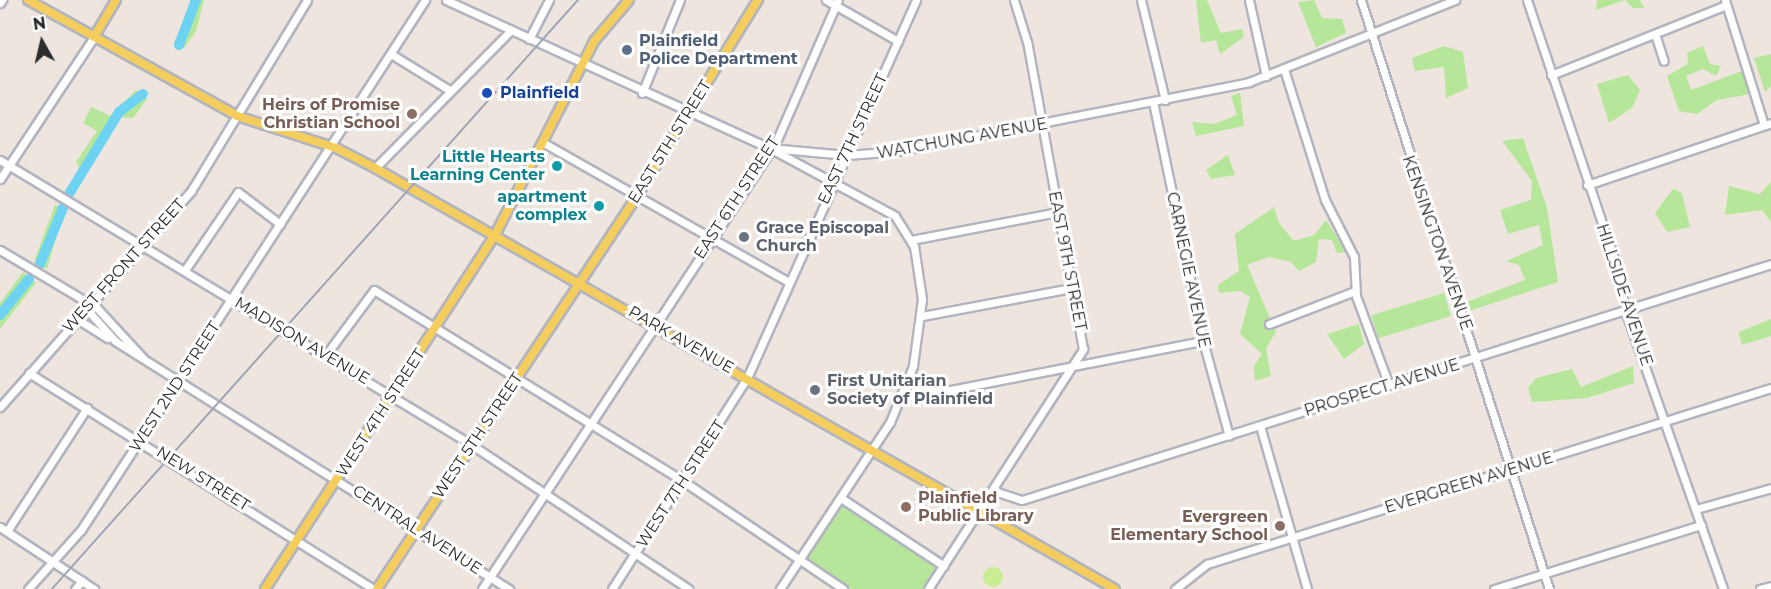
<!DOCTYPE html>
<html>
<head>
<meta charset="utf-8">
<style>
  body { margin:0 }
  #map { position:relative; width:1771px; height:589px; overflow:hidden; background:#eee6de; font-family:Montserrat,sans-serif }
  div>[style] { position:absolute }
  .green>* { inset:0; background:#b5e699; transform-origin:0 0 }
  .pitch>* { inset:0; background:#caed94 }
  .round { border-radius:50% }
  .river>* { height:10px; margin:-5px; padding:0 5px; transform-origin:5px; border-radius:5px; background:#6ed3f3 }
  .roads { filter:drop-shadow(2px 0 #b2b5c0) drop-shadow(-2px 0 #b2b5c0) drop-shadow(0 2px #b2b5c0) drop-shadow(0 -2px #b2b5c0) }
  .minor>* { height:7px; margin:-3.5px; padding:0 3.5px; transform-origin:3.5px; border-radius:3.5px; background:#fff }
  .major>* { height:8px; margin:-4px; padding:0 4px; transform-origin:4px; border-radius:4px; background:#f5cd5c }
  .rail>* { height:1.5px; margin:-0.75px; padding:0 0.75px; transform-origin:0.75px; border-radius:0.75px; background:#a0a4b7 }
  .dots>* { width:16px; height:16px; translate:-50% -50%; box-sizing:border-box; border:3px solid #fff; border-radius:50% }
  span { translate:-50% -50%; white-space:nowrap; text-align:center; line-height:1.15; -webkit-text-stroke:6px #fff; paint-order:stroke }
  .service-label { font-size:16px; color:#4e5e75; font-weight:700 }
  .left { translate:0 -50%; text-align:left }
  .transit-label { font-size:16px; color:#164399; font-weight:700 }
  .education-label { font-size:16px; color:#785e54; font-weight:700 }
  .right { translate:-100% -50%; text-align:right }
  .street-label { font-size:16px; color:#2c2c2c }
  .culture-label { font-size:16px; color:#0d838f; font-weight:700 }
  .worship-label { font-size:16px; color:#5b616d; font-weight:700 }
  .north { position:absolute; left:12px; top:12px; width:60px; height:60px; -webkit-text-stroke:4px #fff; paint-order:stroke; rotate:352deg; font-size:16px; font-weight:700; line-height:24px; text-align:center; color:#2c2c2c }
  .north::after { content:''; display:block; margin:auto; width:21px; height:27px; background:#2c2c2c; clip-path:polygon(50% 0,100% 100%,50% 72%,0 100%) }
</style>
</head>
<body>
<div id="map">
  <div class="green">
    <i style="clip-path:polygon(190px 0,204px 0,196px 31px,184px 48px,174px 42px,188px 22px)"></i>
    <i style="clip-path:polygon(1196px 0,1207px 0,1221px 33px,1242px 29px,1244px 37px,1220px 54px,1216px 40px,1201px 43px)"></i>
    <i style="clip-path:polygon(1314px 0,1322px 18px,1342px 19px,1346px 33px,1316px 47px,1298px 2px)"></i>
    <i style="clip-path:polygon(1597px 0,1640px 0,1644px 8px,1633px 8px,1625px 0,1596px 10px)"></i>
    <i style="clip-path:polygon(1444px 46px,1463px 52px,1468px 88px,1446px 98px,1444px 67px,1415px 71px,1412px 58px)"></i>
    <i style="clip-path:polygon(1703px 46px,1710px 64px,1721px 66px,1716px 76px,1703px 69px,1686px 76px,1691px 90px,1742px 71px,1750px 94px,1717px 100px,1697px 114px,1679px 111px,1667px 76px,1688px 64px,1687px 53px)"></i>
    <i style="clip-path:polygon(1771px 54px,1771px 86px,1765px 92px,1754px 58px)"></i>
    <i style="clip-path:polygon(1628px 75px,1640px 90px,1632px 108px,1609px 123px,1597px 84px)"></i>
    <i style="clip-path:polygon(136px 90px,147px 99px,133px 118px,120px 117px,84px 175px,76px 162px,97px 131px,83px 123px,91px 107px,110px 116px)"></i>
    <i style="clip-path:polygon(1240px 93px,1244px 126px,1196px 136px,1192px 122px,1214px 124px,1237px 115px,1231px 96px)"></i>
    <i style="clip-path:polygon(1523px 138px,1547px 208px,1558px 282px,1469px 311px,1464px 303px,1525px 280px,1519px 265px,1506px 261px,1543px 245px,1539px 225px,1508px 234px,1500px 210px,1531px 200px,1532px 181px,1502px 141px)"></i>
    <i style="clip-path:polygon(1228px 155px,1235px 175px,1211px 179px,1206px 170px)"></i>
    <i style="clip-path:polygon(1771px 182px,1771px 222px,1762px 210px,1725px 215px,1729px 186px,1760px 194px)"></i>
    <i style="clip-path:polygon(1673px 189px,1682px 193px,1690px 227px,1667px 232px,1655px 213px)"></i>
    <i style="clip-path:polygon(55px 205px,65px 208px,47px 269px,34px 261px)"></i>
    <i style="clip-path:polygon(1274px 207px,1279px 223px,1294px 241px,1314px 235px,1326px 220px,1346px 252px,1337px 253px,1332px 240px,1319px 239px,1316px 262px,1299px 271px,1291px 262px,1269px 257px,1247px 265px,1276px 332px,1266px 348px,1271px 376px,1255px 381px,1254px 366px,1262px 354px,1240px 334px,1250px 297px,1240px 291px,1219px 293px,1218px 285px,1239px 271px,1235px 234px)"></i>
    <i style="clip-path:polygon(23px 272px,36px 283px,0 329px,0 303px)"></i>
    <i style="left:1444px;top:293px;width:24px;height:76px;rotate:73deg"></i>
    <i style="clip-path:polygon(1771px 319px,1771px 336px,1742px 345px,1739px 332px)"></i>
    <i style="clip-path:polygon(1359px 324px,1364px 344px,1344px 359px,1327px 334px)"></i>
    <i style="clip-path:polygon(1633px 366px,1634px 383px,1587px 398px,1532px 402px,1528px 388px,1536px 378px,1572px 369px,1581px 387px)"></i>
    <i style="clip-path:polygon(840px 504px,936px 566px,922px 589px,851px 589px,805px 559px)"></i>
  </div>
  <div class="pitch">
    <i class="round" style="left:983px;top:567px;width:20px;height:20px"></i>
  </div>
  <div class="river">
    <i style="left:179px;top:45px;width:48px;rotate:-69.3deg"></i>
    <i style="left:69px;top:194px;width:96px;rotate:-58.6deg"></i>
    <i style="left:119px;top:112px;width:30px;rotate:-37deg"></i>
    <i style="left:40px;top:264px;width:61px;rotate:-67.7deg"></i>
    <i style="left:0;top:315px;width:46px;rotate:-51.1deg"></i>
  </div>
  <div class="roads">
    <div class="minor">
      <i style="left:446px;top:0;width:356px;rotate:24.6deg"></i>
      <i style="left:770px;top:148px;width:77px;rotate:5.2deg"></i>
      <i style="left:847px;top:155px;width:51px;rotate:-4.5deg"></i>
      <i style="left:898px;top:151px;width:358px;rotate:-11.1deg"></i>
      <i style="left:1249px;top:82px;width:222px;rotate:-21.7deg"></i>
      <i style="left:826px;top:0;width:83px;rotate:29.7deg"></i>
      <i style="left:1141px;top:0;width:103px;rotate:76.5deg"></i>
      <i style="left:1249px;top:0;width:78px;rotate:77.4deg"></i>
      <i style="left:1361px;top:0;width:618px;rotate:72.3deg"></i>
      <i style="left:1527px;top:0;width:282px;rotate:71.4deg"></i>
      <i style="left:1617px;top:267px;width:47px;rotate:78.9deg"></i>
      <i style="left:1626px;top:313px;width:293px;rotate:70.6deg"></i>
      <i style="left:1725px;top:0;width:131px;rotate:72.7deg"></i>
      <i style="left:0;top:3px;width:4px;rotate:-56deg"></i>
      <i style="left:1655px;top:34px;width:28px;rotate:72deg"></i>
      <i style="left:529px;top:39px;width:44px;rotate:-62.9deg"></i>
      <i style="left:391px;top:54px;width:70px;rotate:31.7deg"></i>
      <i style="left:1284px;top:69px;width:137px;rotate:72.6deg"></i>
      <i style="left:1325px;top:200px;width:64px;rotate:63deg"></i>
      <i style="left:1354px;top:257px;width:39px;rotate:87deg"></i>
      <i style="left:1356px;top:296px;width:95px;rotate:69.7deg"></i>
      <i style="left:1551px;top:75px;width:188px;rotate:-21.8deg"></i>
      <i style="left:642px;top:93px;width:100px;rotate:-67.8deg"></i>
      <i style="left:1153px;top:102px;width:244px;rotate:78.2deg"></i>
      <i style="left:1203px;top:341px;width:98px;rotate:74.7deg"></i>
      <i style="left:544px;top:143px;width:282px;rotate:29.6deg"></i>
      <i style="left:775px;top:151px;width:136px;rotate:28.4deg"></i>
      <i style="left:895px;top:216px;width:36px;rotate:58deg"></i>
      <i style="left:914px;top:246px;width:54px;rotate:81.4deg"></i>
      <i style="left:922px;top:299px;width:68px;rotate:97.7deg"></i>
      <i style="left:913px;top:366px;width:61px;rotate:112.3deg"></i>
      <i style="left:890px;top:422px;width:200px;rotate:123.4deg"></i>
      <i style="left:0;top:160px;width:551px;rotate:31.12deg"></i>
      <i style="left:472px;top:445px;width:260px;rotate:33.6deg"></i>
      <i style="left:375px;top:168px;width:194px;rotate:-45.4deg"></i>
      <i style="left:0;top:179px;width:170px;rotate:-56.5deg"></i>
      <i style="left:1587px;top:185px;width:194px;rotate:-18.6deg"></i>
      <i style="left:911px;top:240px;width:150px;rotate:-10.8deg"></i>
      <i style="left:0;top:250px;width:113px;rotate:30.9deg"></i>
      <i style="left:97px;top:308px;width:67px;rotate:47.4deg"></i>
      <i style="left:185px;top:270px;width:94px;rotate:-55.8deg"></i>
      <i style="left:238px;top:192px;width:53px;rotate:37.3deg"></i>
      <i style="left:90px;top:305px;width:9px;rotate:84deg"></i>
      <i style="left:91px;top:314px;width:36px;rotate:48deg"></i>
      <i style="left:115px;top:341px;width:466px;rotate:32.2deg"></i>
      <i style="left:922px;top:316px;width:152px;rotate:-10.6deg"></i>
      <i style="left:77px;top:319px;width:36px;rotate:32deg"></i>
      <i style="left:1269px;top:324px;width:92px;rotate:-21deg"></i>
      <i style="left:325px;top:356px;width:82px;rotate:-53.4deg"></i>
      <i style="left:374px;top:290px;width:363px;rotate:31.7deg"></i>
      <i style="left:683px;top:481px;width:193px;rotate:34deg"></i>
      <i style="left:29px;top:373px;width:407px;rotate:32.1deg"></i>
      <i style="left:902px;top:394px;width:43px;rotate:-4deg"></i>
      <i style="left:945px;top:391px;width:263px;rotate:-11deg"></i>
      <i style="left:0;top:407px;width:288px;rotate:-48.5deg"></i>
      <i style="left:191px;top:191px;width:223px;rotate:-58.7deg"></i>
      <i style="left:1260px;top:426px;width:170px;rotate:73.9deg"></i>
      <i style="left:994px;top:491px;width:29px;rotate:18deg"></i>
      <i style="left:1022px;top:500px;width:785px;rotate:-17.49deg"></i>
      <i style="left:841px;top:498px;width:123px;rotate:33.4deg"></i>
      <i style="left:1696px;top:509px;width:78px;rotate:-15.6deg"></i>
      <i style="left:0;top:527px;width:113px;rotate:33.4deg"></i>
      <i style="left:7px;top:531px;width:147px;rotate:-57deg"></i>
      <i style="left:28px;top:589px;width:79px;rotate:-48.1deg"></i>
      <i style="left:81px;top:530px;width:632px;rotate:-57.01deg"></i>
      <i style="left:75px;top:589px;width:11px;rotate:-49deg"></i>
      <i style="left:482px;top:589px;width:535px;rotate:-56.67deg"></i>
      <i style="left:776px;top:142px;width:155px;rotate:-66.4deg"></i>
      <i style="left:612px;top:589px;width:250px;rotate:-57.4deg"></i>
      <i style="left:747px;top:378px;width:414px;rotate:-65.9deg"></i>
      <i style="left:928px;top:589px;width:286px;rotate:-57.1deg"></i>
      <i style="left:1083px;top:349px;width:312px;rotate:-100.3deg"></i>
      <i style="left:1027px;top:42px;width:44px;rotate:-107.2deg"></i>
      <i style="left:1175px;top:589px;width:41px;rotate:-38deg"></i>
      <i style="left:1207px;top:564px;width:591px;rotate:-17.33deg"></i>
      <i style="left:1494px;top:589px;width:217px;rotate:-17.2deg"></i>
      <i style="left:1760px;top:589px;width:11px;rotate:-15deg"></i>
    </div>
    <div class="major">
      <i style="left:28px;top:0;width:239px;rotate:29deg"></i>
      <i style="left:237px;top:116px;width:104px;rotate:17.9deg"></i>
      <i style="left:336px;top:148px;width:44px;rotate:27.1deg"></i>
      <i style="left:375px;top:168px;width:851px;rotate:29.64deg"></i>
      <i style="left:94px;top:37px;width:43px;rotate:-59.3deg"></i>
      <i style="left:265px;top:589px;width:422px;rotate:-57deg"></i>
      <i style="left:495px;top:235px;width:219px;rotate:-62.9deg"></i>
      <i style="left:595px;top:40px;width:52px;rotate:-49.6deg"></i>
      <i style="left:377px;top:589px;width:473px;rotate:-56.5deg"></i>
      <i style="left:638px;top:194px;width:228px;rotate:-58.3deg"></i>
    </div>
  </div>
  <div class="rail">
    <i style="left:52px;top:589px;width:790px;rotate:-48.23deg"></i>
  </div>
  <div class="dots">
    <i style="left:627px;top:50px;background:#5c6f8a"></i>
    <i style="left:487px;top:93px;background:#1a4fb4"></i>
    <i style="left:412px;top:114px;background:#8d6e63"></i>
    <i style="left:557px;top:166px;background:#0f9aa8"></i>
    <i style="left:599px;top:206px;background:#0f9aa8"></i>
    <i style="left:744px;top:237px;background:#6b7280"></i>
    <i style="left:815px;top:390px;background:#6b7280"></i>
    <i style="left:906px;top:507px;background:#8d6e63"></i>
    <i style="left:1280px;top:526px;background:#8d6e63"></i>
  </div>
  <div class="service-label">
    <span class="left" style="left:639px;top:50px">Plainfield<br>Police Department</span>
  </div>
  <div class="transit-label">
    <span class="left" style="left:500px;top:93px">Plainfield</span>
  </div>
  <div class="education-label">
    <span class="right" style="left:400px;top:114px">Heirs of Promise<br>Christian School</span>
    <span class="left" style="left:918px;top:507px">Plainfield<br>Public Library</span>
    <span class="right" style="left:1268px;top:526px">Evergreen<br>Elementary School</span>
  </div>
  <div class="street-label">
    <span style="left:853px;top:139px;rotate:-65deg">EAST 7TH STREET</span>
    <span style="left:962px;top:139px;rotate:-10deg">WATCHUNG AVENUE</span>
    <span style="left:670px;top:142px;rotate:-58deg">EAST 5TH STREET</span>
    <span style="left:737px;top:198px;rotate:-57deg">EAST 6TH STREET</span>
    <span style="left:1437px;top:243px;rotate:71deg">KENSINGTON AVENUE</span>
    <span style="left:1067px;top:261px;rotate:79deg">EAST 9TH STREET</span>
    <span style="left:124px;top:266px;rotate:-48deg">WEST FRONT STREET</span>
    <span style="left:1188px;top:270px;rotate:78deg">CARNEGIE AVENUE</span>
    <span style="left:1624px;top:295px;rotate:72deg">HILLSIDE AVENUE</span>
    <span style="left:681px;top:340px;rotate:30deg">PARK AVENUE</span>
    <span style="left:302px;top:341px;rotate:31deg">MADISON AVENUE</span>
    <span style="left:175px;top:387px;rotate:-57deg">WEST 2ND STREET</span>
    <span style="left:1382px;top:388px;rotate:-17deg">PROSPECT AVENUE</span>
    <span style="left:381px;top:413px;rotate:-57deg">WEST 4TH STREET</span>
    <span style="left:478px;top:436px;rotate:-56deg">WEST 5TH STREET</span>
    <span style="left:203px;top:479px;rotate:32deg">NEW STREET</span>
    <span style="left:1469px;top:483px;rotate:-17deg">EVERGREEN AVENUE</span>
    <span style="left:681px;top:484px;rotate:-57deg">WEST 7TH STREET</span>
    <span style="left:417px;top:530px;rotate:33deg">CENTRAL AVENUE</span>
  </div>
  <div class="culture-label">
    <span class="right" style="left:545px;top:166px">Little Hearts<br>Learning Center</span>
    <span class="right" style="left:587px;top:206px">apartment<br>complex</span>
  </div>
  <div class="worship-label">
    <span class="left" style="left:756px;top:237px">Grace Episcopal<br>Church</span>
    <span class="left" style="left:827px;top:390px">First Unitarian<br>Society of Plainfield</span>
  </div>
  <div class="north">N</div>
</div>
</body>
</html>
